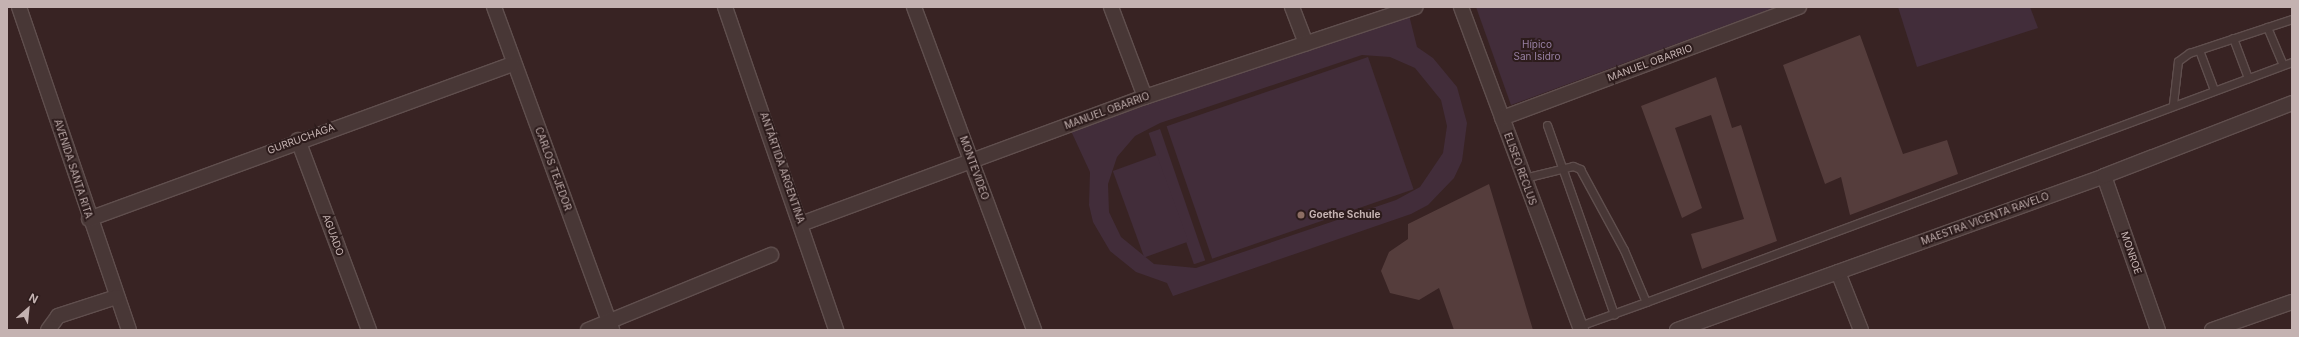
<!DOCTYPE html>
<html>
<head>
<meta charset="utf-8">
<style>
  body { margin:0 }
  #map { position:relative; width:2299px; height:337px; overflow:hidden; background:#382323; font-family:Inter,sans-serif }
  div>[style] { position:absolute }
  .green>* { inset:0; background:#422d3a; transform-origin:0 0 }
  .building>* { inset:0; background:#553d3c }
  .roads { filter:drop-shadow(1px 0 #604f4e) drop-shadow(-1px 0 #604f4e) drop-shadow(0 1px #604f4e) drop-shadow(0 -1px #604f4e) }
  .lane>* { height:7px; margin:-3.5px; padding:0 3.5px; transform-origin:3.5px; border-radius:3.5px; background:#483736 }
  .street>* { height:14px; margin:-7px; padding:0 7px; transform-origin:7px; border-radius:7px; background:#483736 }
  .dots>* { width:11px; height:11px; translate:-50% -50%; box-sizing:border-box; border:2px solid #2d1c1c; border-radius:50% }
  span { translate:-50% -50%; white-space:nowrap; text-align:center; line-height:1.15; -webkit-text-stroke:4px #2d1c1c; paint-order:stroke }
  .park-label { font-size:10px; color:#9880a4 }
  .street-label { font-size:10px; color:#c4b2b1 }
  .poi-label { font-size:10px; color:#c4b2b1; font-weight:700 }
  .left { translate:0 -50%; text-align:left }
  .frame { position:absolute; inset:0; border:8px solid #c4b2b1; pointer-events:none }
  .north { position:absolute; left:8px; top:289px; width:40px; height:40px; -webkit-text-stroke:3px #2d1c1c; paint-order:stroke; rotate:27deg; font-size:11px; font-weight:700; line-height:16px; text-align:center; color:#c4b2b1 }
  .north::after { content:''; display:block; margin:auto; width:14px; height:18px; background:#c4b2b1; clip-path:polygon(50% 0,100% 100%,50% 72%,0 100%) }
</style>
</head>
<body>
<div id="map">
  <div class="green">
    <i style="clip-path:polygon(1476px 7px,1776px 7px,1511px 105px)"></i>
    <i style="clip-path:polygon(1898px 7px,2030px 7px,2038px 28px,1917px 67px)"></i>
    <i style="clip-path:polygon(evenodd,1409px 15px,1417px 47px,1433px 58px,1457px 87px,1467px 123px,1462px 161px,1454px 178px,1428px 205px,1411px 214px,1173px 296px,1167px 283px,1136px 272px,1110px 251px,1093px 222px,1089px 205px,1090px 172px,1071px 131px,1409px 15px,1362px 55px,1390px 57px,1415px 68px,1441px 100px,1447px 126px,1443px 153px,1420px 187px,1396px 200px,1196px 268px,1154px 264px,1121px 237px,1109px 212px,1108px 184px,1117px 157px,1135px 136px,1160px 123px,1362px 55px)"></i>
    <i style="left:1368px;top:57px;width:140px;height:213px;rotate:71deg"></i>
    <i style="left:1160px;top:129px;width:139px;height:12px;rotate:71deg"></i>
    <i style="left:1157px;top:155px;width:92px;height:47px;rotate:70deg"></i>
  </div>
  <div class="building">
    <i style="clip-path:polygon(1860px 35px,1903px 154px,1947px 140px,1958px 174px,1850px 215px,1841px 177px,1825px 184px,1783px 65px)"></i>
    <i style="clip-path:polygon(1716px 77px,1732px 128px,1741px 125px,1777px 241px,1702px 269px,1691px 234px,1744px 219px,1711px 115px,1675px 128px,1702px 208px,1682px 218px,1641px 106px)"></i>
    <i style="clip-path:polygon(1489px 184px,1533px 330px,1454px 330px,1439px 288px,1419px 300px,1390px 293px,1381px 271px,1389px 252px,1408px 239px,1408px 224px)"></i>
  </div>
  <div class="roads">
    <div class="lane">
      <i style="left:2267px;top:27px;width:41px;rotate:67.2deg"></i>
      <i style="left:2233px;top:38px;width:43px;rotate:69.4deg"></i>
      <i style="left:2199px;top:50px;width:43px;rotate:69.4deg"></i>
      <i style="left:2173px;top:104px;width:43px;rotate:-83.4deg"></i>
      <i style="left:2178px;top:61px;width:14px;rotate:-36deg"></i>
      <i style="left:2189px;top:53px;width:108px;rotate:-18.3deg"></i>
      <i style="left:1547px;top:125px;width:201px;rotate:70.5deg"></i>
      <i style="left:1524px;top:178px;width:50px;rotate:-13.8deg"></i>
      <i style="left:1573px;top:166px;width:8px;rotate:23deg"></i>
      <i style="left:1580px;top:169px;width:92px;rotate:61.5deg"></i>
      <i style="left:1624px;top:250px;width:56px;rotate:67.1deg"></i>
      <i style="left:1646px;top:302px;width:689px;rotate:-20.38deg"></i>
      <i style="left:1579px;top:326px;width:71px;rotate:-19.7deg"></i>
    </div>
    <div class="street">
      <i style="left:19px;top:7px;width:341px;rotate:71.2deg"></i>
      <i style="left:494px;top:7px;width:344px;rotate:69.9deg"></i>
      <i style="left:725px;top:7px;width:342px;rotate:71deg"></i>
      <i style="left:914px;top:7px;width:345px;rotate:69.6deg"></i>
      <i style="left:1111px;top:7px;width:96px;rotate:69.3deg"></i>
      <i style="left:1292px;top:7px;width:39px;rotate:69deg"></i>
      <i style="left:1461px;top:7px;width:345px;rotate:69.6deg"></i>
      <i style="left:1502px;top:118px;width:317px;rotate:-20.5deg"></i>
      <i style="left:298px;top:140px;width:203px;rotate:69.5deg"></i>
      <i style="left:2104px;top:176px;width:163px;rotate:70.7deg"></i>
      <i style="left:89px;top:219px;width:451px;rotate:-20.1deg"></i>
      <i style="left:801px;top:224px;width:367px;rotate:-20.3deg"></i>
      <i style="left:1145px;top:97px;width:285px;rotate:-18.4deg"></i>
      <i style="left:1838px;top:272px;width:62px;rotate:68.4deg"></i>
      <i style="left:48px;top:330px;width:17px;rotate:-54deg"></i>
      <i style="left:58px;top:316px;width:61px;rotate:-18.1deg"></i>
      <i style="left:588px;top:330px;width:198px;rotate:-22.3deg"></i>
      <i style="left:1677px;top:330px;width:454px;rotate:-19.8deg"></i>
      <i style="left:2104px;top:176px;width:202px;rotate:-21.2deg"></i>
      <i style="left:2212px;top:330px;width:85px;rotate:-19.3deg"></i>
    </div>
  </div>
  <div class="dots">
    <i style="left:1301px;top:215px;background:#8d6e63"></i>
  </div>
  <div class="park-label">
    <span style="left:1537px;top:50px">Hípico<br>San Isidro</span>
  </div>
  <div class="street-label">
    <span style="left:1650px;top:63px;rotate:-20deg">MANUEL OBARRIO</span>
    <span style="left:1107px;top:111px;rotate:-20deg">MANUEL OBARRIO</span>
    <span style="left:301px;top:139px;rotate:-20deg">GURRUCHAGA</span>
    <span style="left:782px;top:168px;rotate:71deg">ANTÁRTIDA ARGENTINA</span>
    <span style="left:974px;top:168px;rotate:70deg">MONTEVIDEO</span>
    <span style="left:73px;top:169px;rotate:72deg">AVENIDA SANTA RITA</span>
    <span style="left:553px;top:169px;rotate:70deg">CARLOS TEJEDOR</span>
    <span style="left:1520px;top:169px;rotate:70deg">ELISEO RECLUS</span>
    <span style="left:1985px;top:219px;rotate:-20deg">MAESTRA VICENTA RAVELO</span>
    <span style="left:333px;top:235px;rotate:70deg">AGUADO</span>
    <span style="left:2131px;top:253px;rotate:71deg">MONROE</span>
  </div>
  <div class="poi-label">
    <span class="left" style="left:1309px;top:215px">Goethe Schule</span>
  </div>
  <div class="frame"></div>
  <div class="north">N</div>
</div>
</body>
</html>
